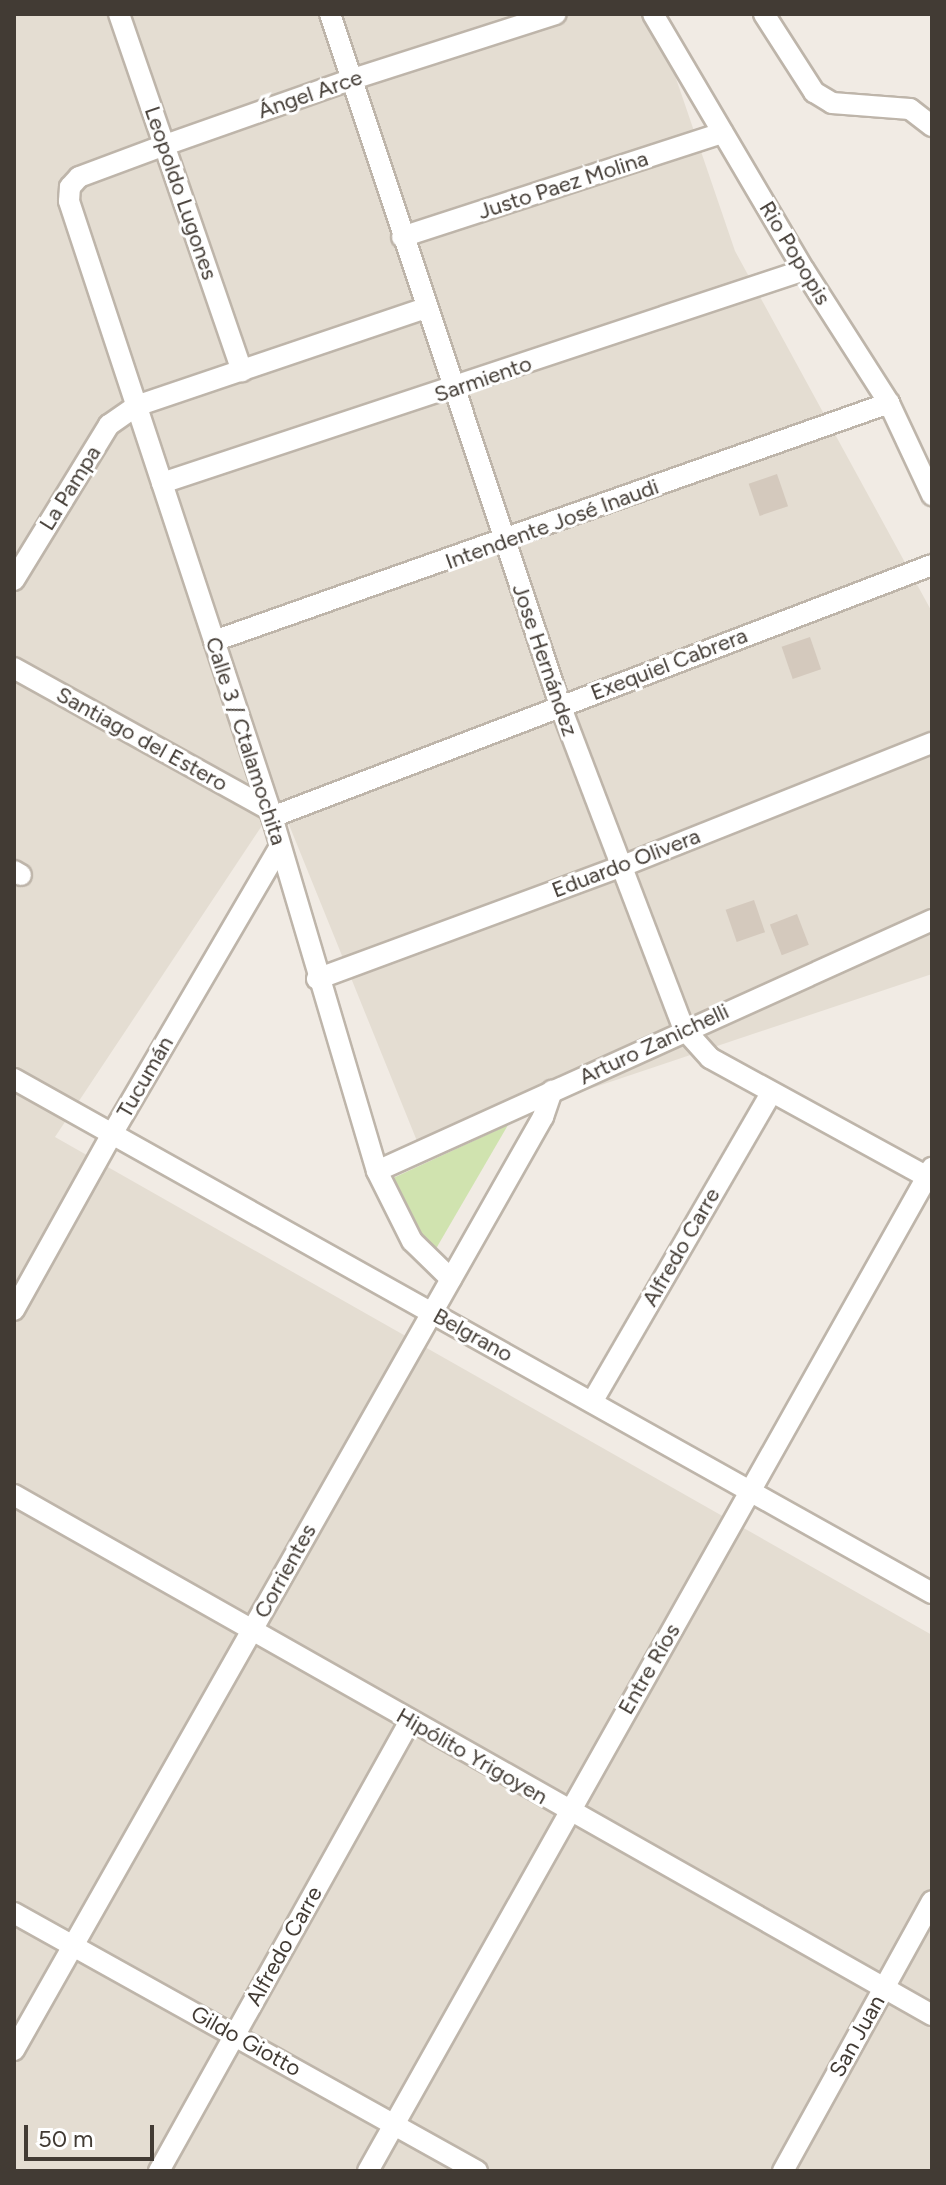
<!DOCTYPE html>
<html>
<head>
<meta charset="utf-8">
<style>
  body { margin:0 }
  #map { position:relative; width:946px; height:2185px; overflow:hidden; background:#f1ebe4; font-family:Figtree,sans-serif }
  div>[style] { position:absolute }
  .residential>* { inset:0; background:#e4ddd2 }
  .green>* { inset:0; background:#d0e3af }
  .building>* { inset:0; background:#d4c9bd; transform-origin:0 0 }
  .roads { filter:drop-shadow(2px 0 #beb5aa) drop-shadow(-2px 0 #beb5aa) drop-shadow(0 2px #beb5aa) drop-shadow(0 -2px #beb5aa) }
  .street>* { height:20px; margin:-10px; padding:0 10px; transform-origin:10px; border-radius:10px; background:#fff }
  span { translate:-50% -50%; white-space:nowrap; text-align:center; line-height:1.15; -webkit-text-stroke:6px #fff; paint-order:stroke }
  .street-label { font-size:22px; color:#423b34 }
  .frame { position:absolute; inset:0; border:16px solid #423b34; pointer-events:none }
  .scale { position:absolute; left:24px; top:2125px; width:130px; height:36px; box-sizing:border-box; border:4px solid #423b34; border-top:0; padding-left:10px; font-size:24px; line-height:28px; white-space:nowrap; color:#423b34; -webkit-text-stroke:6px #fff; paint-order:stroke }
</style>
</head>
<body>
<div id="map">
  <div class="residential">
    <i style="clip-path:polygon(14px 14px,654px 14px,735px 251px,932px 612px,932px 974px,419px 1146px,279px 800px,55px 1137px,932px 1635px,932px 2171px,14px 2171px)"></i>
  </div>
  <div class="green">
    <i style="clip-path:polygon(508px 1125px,430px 1259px,391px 1179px)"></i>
  </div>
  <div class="building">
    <i style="left:777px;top:474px;width:34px;height:30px;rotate:71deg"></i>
    <i style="left:810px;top:637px;width:34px;height:30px;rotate:71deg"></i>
    <i style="left:754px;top:900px;width:34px;height:30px;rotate:71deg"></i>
    <i style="left:797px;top:914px;width:33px;height:29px;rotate:69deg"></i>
  </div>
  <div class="roads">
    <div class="street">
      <i style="left:119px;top:14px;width:378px;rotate:71deg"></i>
      <i style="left:330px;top:14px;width:728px;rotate:71.59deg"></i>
      <i style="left:560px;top:705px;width:347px;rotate:69.1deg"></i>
      <i style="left:684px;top:1029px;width:39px;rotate:48deg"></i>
      <i style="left:710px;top:1058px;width:247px;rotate:28.7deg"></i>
      <i style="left:653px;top:14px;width:297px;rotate:59.5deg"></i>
      <i style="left:804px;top:270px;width:158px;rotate:57.4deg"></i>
      <i style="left:889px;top:403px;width:102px;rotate:64.9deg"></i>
      <i style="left:764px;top:14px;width:93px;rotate:57.3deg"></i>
      <i style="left:814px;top:92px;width:21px;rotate:31deg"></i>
      <i style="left:832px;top:103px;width:78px;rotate:4.4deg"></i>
      <i style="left:910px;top:109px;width:28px;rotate:38deg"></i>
      <i style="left:402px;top:237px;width:337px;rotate:-18deg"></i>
      <i style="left:162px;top:483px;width:676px;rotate:-18.35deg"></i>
      <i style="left:14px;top:580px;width:182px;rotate:-58.5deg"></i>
      <i style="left:109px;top:425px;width:33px;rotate:-35deg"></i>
      <i style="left:136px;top:406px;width:306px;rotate:-18.7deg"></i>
      <i style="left:214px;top:641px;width:716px;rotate:-19.42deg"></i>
      <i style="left:14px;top:668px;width:293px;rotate:29deg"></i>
      <i style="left:272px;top:817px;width:706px;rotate:-20.9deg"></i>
      <i style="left:14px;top:871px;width:8px;rotate:30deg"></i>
      <i style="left:317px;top:979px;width:323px;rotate:-20.3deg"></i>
      <i style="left:620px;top:867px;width:336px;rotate:-21.7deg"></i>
      <i style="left:14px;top:1079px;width:1052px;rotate:29.25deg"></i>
      <i style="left:377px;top:1171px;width:609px;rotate:-24.33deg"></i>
      <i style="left:451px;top:1279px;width:54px;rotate:-135.7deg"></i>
      <i style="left:412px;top:1241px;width:78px;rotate:-116.6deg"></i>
      <i style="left:377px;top:1171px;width:377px;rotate:-106.5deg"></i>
      <i style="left:270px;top:810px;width:641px;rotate:-108.27deg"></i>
      <i style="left:69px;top:201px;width:14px;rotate:-86deg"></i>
      <i style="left:70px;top:187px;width:13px;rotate:-48deg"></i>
      <i style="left:79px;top:177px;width:92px;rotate:-20.4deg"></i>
      <i style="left:165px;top:145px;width:196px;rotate:-19.4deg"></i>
      <i style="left:350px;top:80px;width:216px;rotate:-17.8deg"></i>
      <i style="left:14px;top:1310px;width:201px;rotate:-60.9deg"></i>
      <i style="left:112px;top:1134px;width:333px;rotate:-59.7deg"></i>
      <i style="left:592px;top:1402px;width:357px;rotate:-59.9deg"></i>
      <i style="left:14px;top:1495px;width:1055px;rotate:29.53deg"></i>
      <i style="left:14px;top:1913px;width:530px;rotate:29.13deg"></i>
      <i style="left:14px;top:2050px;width:1073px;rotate:-60.45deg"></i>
      <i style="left:543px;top:1117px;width:28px;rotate:-71deg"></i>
      <i style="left:159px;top:2171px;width:515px;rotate:-60.85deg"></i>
      <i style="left:368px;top:2171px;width:1151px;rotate:-60.65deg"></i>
      <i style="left:783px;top:2171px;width:308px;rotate:-61.1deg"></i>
    </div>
  </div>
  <div class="street-label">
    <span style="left:310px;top:94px;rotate:-19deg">Ángel Arce</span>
    <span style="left:563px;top:185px;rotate:-18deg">Justo Paez Molina</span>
    <span style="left:181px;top:193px;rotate:71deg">Leopoldo Lugones</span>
    <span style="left:795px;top:253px;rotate:59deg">Rio Popopis</span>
    <span style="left:483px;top:379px;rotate:-19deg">Sarmiento</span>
    <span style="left:70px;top:488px;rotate:-58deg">La Pampa</span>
    <span style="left:552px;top:524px;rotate:-20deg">Intendente José Inaudi</span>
    <span style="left:545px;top:660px;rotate:71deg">Jose Hernández</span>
    <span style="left:669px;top:664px;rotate:-21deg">Exequiel Cabrera</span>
    <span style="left:142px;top:739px;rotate:29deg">Santiago del Estero</span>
    <span style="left:246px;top:741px;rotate:72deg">Calle 3 / Ctalamochita</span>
    <span style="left:626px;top:863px;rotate:-21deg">Eduardo Olivera</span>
    <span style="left:654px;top:1044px;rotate:-25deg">Arturo Zanichelli</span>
    <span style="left:145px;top:1077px;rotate:-60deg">Tucumán</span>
    <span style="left:681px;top:1247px;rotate:-60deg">Alfredo Carre</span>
    <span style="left:473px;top:1335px;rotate:29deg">Belgrano</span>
    <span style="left:285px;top:1571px;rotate:-61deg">Corrientes</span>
    <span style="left:649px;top:1669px;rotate:-60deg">Entre Ríos</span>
    <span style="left:472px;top:1756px;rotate:30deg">Hipólito Yrigoyen</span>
    <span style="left:284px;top:1946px;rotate:-61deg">Alfredo Carre</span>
    <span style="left:857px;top:2036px;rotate:-61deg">San Juan</span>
    <span style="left:246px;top:2041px;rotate:29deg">Gildo Giotto</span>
  </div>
  <div class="frame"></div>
  <div class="scale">50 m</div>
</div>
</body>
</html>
